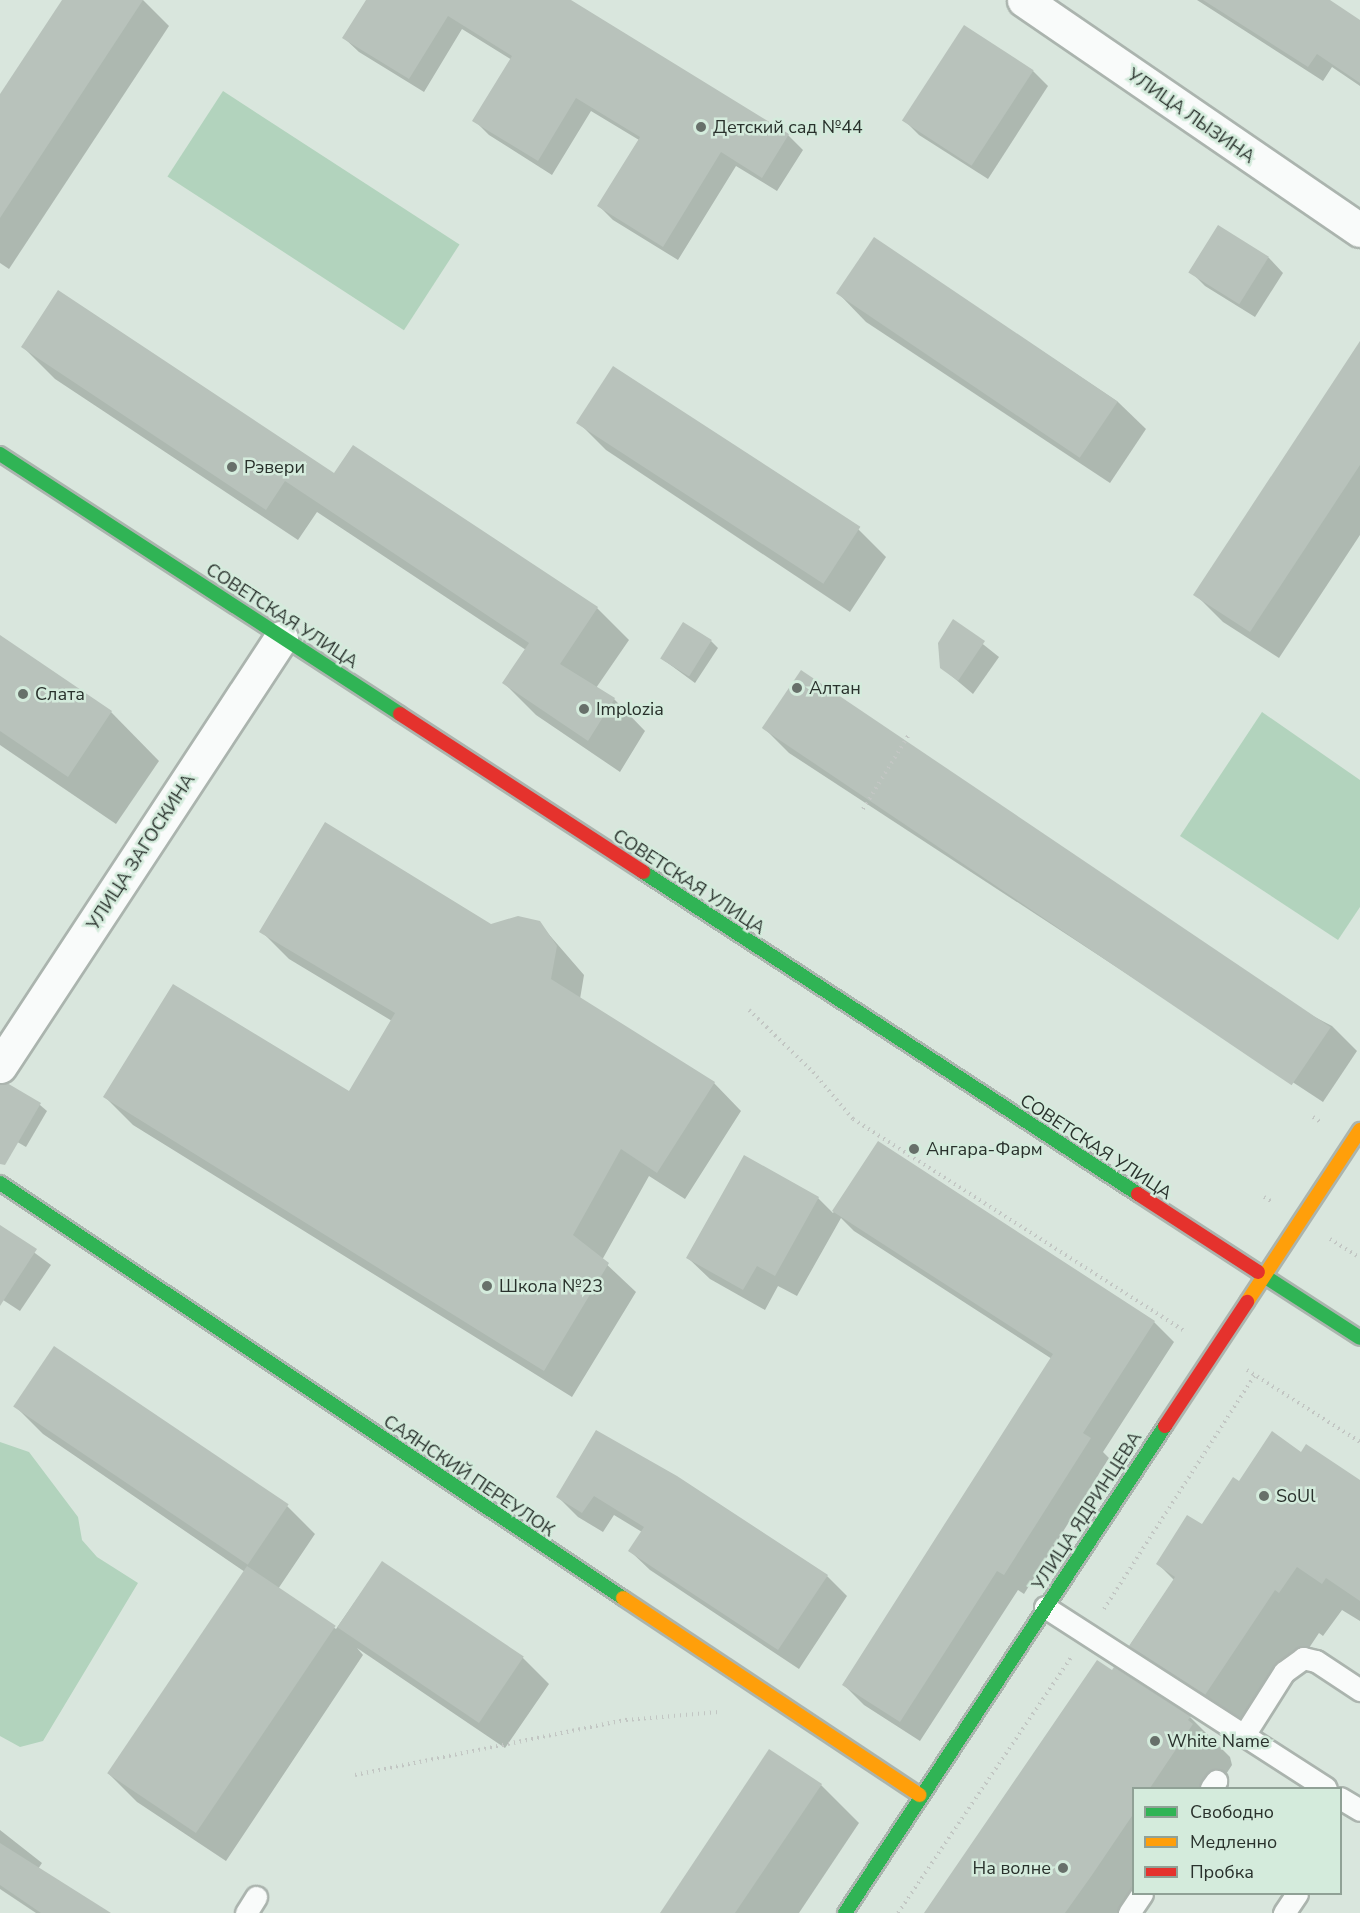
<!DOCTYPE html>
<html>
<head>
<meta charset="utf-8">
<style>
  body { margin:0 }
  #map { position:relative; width:1360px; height:1913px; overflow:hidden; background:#d9e6dd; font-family:"Nunito Sans",sans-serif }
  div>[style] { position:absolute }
  .green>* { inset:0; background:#b2d3bd; transform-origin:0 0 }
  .shadow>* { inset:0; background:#0003 }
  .building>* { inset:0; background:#b8c2bb; transform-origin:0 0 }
  .path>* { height:4px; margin-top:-2px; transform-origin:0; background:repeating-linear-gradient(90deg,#c2c6c3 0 1.5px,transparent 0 6px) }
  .roads { filter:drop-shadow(2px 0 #abb4ae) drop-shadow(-2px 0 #abb4ae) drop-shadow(0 2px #abb4ae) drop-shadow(0 -2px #abb4ae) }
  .lane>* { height:21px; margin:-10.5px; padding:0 10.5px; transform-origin:10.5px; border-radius:10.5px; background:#f9fbfa }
  .street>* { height:33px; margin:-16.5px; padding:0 16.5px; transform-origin:16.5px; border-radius:16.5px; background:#f9fbfa }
  .fast>* { height:14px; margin:-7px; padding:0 7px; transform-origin:7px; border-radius:7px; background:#30b455 }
  .slow>* { height:14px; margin:-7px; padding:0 7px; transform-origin:7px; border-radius:7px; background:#ff9f0a }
  .jam>* { height:14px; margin:-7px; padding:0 7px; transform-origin:7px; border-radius:7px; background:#e5322d }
  .dots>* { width:16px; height:16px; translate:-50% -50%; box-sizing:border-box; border:3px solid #d4ebdc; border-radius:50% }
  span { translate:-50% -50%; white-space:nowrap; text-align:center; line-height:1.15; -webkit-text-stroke:5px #d4ebdc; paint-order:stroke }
  .street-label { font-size:18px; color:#29312c }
  .poi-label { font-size:18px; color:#29312c }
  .left { translate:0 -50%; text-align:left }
  .right { translate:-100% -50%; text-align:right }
  .legend { position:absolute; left:1132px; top:1787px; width:210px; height:108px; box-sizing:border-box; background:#d4ebdc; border:2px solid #90a196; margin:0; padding:8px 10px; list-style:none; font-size:18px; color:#29312c }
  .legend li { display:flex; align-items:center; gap:12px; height:30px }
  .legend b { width:30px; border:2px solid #90a196 }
</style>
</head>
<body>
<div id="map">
  <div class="green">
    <i style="left:223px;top:91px;width:282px;height:102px;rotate:33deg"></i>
    <i style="clip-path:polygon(1262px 712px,1360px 780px,1360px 907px,1338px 940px,1180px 836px)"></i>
    <i style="clip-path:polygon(0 1442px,29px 1452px,78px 1517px,82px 1540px,97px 1557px,138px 1583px,43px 1741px,20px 1747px,0 1736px)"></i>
  </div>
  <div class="shadow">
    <i style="clip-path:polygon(64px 0,143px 0,169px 26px,9px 269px,0 263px,0 97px)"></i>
    <i style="clip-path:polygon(367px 0,568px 0,788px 135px,803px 150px,777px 191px,736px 166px,678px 260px,613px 220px,599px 206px,639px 140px,591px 111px,552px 175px,489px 135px,474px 120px,512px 60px,462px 29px,424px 92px,359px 52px,344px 38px)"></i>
    <i style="clip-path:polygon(1197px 0,1323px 0,1360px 23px,1360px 86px,1332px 67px,1323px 81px)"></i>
    <i style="clip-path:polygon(964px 28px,1033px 71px,1048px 86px,988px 179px,919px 135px,905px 121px)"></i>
    <i style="clip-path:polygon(1218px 227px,1269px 258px,1283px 273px,1255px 317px,1205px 286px,1190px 271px)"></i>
    <i style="clip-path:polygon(874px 239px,1118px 402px,1146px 429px,1110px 483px,866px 322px,839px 294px)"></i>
    <i style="clip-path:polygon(23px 347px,334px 476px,597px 608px,629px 640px,596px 688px,614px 699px,645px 731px,620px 772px,536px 715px,504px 683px,526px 650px,317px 512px,298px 540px,55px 379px)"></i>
    <i style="clip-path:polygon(1360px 355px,1360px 535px,1279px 658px,1223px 622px,1195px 594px)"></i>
    <i style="clip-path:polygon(578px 422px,858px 529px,886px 557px,850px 612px,606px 450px)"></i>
    <i style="clip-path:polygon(954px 621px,999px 657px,973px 694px,941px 667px)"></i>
    <i style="clip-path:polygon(0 637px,111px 712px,159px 761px,116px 824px,0 745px)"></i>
    <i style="clip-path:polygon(711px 641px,718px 648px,695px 683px,661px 658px)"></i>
    <i style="clip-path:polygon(764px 728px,1332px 1026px,1357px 1051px,1323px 1102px,789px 753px)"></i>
    <i style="clip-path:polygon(539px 923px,584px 975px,580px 999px,714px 1083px,741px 1111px,685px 1199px,649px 1176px,602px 1260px,636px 1292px,572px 1397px,133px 1125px,105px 1097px,350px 1093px,392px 1021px,289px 959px,261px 931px)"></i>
    <i style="clip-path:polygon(0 1101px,40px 1105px,47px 1111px,26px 1147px,0 1132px)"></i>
    <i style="clip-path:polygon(878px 1143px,1154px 1322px,1174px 1342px,1103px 1452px,1109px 1458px,1024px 1594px,1018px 1590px,920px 1741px,864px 1705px,844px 1685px,1052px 1359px,854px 1231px,841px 1218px,797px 1296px,778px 1286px,765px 1310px,710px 1279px,688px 1258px,744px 1157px,818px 1198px,833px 1213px)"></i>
    <i style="clip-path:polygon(0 1227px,51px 1265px,20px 1311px,0 1298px)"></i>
    <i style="clip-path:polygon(15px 1406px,287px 1506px,315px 1534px,278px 1589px,336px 1629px,382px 1563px,523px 1658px,549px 1684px,505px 1748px,357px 1648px,363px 1655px,226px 1861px,137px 1802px,109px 1774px,245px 1572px,43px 1434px)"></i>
    <i style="clip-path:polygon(597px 1432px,827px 1576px,847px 1596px,799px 1669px,650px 1570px,630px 1551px,642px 1532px,614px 1515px,603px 1532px,578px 1517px,558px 1497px)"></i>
    <i style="clip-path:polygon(1301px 1454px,1360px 1482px,1360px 1621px,1342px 1610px,1323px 1636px,1319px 1633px,1249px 1738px,1175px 1690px,1130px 1645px,1174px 1580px,1158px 1564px,1202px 1526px,1239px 1483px)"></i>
    <i style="clip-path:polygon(1190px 1717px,1230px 1757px,1232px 1765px,1217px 1788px,1134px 1788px,1132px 1913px,927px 1913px)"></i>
    <i style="clip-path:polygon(821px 1785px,859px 1823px,799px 1913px,662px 1913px)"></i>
    <i style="clip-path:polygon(0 1830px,42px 1863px,38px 1869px,108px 1913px,36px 1913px,0 1889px)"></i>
  </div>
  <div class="building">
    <i style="clip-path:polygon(62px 0,143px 0,0 218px,0 94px)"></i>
    <i style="clip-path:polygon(366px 0,571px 0,789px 134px,762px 178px,721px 152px,663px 247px,597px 206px,640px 137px,576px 98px,538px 161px,472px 121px,512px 56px,448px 16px,409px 79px,342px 38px)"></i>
    <i style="clip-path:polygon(1203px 0,1330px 0,1360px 20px,1360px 83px,1317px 54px,1308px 67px)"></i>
    <i style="left:964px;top:25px;width:83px;height:114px;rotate:33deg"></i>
    <i style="left:1218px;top:225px;width:60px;height:56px;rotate:32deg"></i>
    <i style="left:874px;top:237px;width:294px;height:68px;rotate:34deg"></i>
    <i style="clip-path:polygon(58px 290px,334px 473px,353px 445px,598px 607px,560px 664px,615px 698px,588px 741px,502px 683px,529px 643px,285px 481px,266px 510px,21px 347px)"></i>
    <i style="clip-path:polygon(1360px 341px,1360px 465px,1250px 632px,1193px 595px)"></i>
    <i style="left:613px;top:366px;width:295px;height:68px;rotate:33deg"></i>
    <i style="clip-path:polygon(953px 619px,985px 641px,958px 681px,940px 668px,938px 643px)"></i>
    <i style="left:683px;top:622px;width:34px;height:43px;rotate:32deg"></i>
    <i style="clip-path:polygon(0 635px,112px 711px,68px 777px,0 731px)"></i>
    <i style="left:801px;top:670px;width:639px;height:70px;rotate:34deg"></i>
    <i style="clip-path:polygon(325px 822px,491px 924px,518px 916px,540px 921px,557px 946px,551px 979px,715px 1082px,657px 1173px,621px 1149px,573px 1235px,609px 1263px,544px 1371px,103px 1097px,173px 984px,349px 1091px,395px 1013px,259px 932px)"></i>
    <i style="clip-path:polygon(7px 1083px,41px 1103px,5px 1165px,0 1164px,0 1085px)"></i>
    <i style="clip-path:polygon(878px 1141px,1155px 1321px,1083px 1433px,1091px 1438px,1004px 1575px,997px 1571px,900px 1722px,842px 1685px,1053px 1354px,832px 1211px)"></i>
    <i style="clip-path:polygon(744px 1155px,819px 1197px,775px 1276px,757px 1266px,743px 1290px,686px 1258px)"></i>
    <i style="clip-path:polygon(0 1225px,37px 1249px,0 1306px)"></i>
    <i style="left:54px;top:1346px;width:283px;height:73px;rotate:34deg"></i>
    <i style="clip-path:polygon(596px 1430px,677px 1476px,828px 1575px,778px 1650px,628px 1551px,644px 1527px,594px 1496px,582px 1513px,556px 1497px)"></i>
    <i style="clip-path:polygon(1272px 1431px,1301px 1452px,1306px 1444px,1360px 1480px,1360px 1601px,1326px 1578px,1322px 1584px,1297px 1567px,1279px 1593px,1275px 1590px,1205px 1695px,1129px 1646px,1175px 1577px,1156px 1564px,1187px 1515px,1202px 1524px,1233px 1477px,1239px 1481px)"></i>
    <i style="left:382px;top:1561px;width:171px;height:80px;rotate:34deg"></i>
    <i style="left:247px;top:1566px;width:107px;height:250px;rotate:34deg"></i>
    <i style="clip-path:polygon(1097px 1660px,1112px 1670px,1114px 1667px,1191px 1716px,1188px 1720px,1193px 1724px,1150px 1788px,1134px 1788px,1134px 1813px,1092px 1875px,1065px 1913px,924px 1913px)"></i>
    <i style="clip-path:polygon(769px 1749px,822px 1784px,735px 1913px,660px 1913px)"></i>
    <i style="clip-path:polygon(0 1843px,111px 1913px,41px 1913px,0 1885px)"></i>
  </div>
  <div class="path">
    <i style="left:863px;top:809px;width:89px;rotate:-58.3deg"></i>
    <i style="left:749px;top:1010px;width:89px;rotate:44.1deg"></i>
    <i style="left:813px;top:1072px;width:62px;rotate:49.6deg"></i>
    <i style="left:853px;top:1119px;width:393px;rotate:32.6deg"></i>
    <i style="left:1313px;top:1117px;width:11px;rotate:34deg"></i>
    <i style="left:1264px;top:1197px;width:8px;rotate:30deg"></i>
    <i style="left:1330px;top:1239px;width:36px;rotate:32deg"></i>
    <i style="left:1247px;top:1370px;width:134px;rotate:32.5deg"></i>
    <i style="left:1104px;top:1609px;width:278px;rotate:-57.2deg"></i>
    <i style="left:355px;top:1775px;width:277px;rotate:-11.5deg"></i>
    <i style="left:626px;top:1720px;width:93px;rotate:-4.9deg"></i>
    <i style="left:898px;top:1913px;width:309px;rotate:-55.9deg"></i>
  </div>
  <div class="roads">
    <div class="lane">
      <i style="left:1045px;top:1607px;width:334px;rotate:32.8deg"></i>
      <i style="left:1244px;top:1735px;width:75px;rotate:-57.6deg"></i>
      <i style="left:1284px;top:1672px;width:24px;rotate:-36deg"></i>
      <i style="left:1303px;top:1658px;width:13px;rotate:13deg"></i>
      <i style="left:1316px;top:1661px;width:53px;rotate:33.4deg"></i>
      <i style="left:1211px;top:1788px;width:9px;rotate:-54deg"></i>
      <i style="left:1340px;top:1798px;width:23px;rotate:31deg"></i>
      <i style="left:246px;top:1913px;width:19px;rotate:-58deg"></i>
      <i style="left:1129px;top:1913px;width:23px;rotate:-56deg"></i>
      <i style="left:1284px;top:1913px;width:23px;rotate:-56deg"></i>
    </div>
    <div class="street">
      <i style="left:1024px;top:0;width:407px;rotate:34.4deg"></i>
      <i style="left:0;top:1066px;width:512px;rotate:-56.71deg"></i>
    </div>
    <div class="fast">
      <i style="left:0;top:454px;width:477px;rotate:33deg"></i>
      <i style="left:643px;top:872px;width:591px;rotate:33.04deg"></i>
      <i style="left:0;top:1183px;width:749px;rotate:33.67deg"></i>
      <i style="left:1258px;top:1272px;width:121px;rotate:32.9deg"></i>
      <i style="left:845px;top:1913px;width:583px;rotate:-56.69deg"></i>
    </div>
    <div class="slow">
      <i style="left:1247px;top:1302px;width:206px;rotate:-56.7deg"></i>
      <i style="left:623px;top:1598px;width:356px;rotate:33.6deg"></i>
    </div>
    <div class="jam">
      <i style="left:400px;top:714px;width:290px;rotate:33deg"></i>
      <i style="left:1138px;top:1194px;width:143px;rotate:33deg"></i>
      <i style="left:1165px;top:1426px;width:149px;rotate:-56.5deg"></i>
    </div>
  </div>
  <div class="dots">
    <i style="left:701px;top:127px;background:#67706a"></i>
    <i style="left:232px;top:467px;background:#67706a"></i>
    <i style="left:797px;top:688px;background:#67706a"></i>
    <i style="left:23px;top:694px;background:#67706a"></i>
    <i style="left:584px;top:709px;background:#67706a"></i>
    <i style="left:914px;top:1149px;background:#67706a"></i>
    <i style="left:487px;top:1286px;background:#67706a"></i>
    <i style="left:1264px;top:1496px;background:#67706a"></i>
    <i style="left:1155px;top:1741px;background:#67706a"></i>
    <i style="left:1063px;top:1868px;background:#67706a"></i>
  </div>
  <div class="street-label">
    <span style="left:1191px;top:116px;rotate:35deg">УЛИЦА ЛЫЗИНА</span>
    <span style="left:282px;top:616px;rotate:33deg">СОВЕТСКАЯ УЛИЦА</span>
    <span style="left:141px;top:852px;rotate:-57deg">УЛИЦА ЗАГОСКИНА</span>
    <span style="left:689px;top:882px;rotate:33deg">СОВЕТСКАЯ УЛИЦА</span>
    <span style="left:1096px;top:1147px;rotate:33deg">СОВЕТСКАЯ УЛИЦА</span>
    <span style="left:469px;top:1476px;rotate:34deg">САЯНСКИЙ ПЕРЕУЛОК</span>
    <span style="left:1087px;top:1511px;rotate:-57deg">УЛИЦА ЯДРИНЦЕВА</span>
  </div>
  <div class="poi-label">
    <span class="left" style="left:713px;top:127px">Детский сад №44</span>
    <span class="left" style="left:244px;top:467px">Рэвери</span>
    <span class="left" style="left:809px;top:688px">Алтан</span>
    <span class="left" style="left:35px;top:694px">Слата</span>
    <span class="left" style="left:596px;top:709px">Implozia</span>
    <span class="left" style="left:926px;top:1149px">Ангара-Фарм</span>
    <span class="left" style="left:499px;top:1286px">Школа №23</span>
    <span class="left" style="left:1276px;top:1496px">SoUl</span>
    <span class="left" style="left:1167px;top:1741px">White Name</span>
    <span class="right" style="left:1051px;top:1868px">На волне</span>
  </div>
  <ul class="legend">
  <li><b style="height:8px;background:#30b455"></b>Свободно</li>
  <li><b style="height:8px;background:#ff9f0a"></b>Медленно</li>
  <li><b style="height:8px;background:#e5322d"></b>Пробка</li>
  </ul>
</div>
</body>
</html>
